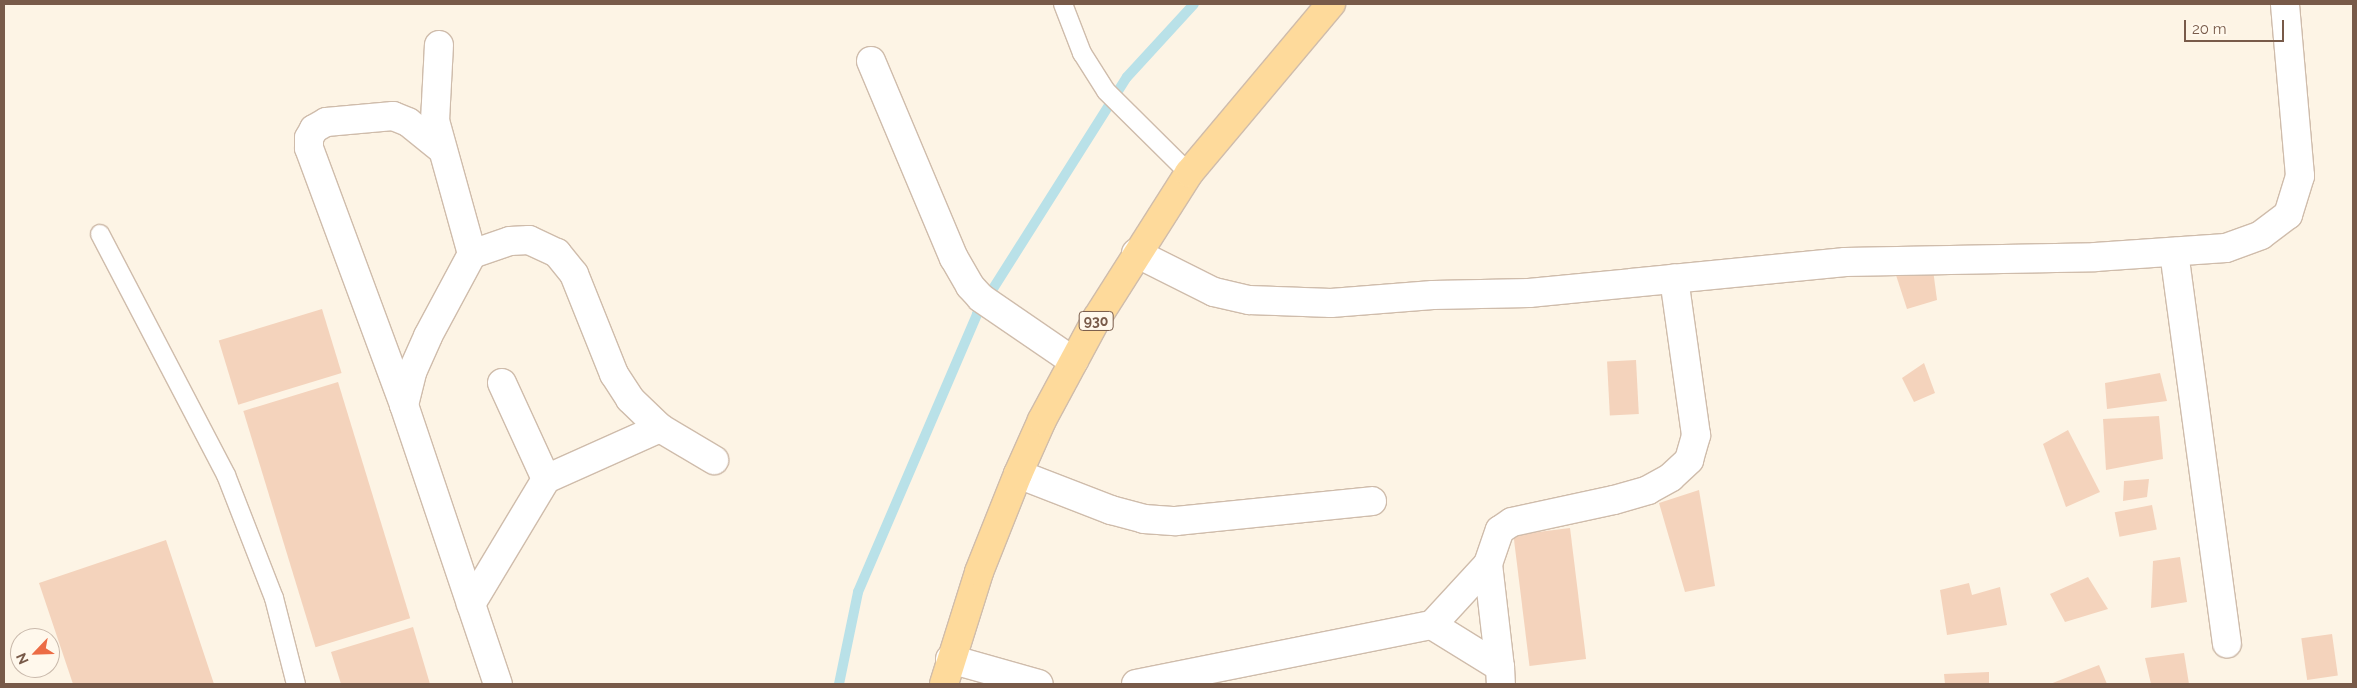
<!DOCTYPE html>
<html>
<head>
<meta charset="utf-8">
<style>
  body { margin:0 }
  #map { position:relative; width:2357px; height:688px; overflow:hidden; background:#fdf4e5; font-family:Raleway,sans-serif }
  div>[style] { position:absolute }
  .stream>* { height:10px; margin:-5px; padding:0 5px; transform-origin:5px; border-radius:5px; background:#b9e1e8 }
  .building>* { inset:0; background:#f4d3bc; transform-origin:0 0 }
  .roads { filter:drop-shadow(1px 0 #cfbcab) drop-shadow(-1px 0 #cfbcab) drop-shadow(0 1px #cfbcab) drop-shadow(0 -1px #cfbcab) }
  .lane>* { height:18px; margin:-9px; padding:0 9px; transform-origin:9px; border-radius:9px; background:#fff }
  .street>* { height:28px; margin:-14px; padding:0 14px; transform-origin:14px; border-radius:14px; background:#fff }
  .primary>* { height:28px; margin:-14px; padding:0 14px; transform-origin:14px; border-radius:14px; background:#feda9b }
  span { translate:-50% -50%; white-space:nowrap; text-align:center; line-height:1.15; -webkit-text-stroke:4px #fff8ec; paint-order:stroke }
  .shield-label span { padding:1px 4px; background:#fff8ec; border:1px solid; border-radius:4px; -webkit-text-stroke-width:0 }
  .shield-label { font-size:14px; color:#785a49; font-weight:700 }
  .frame { position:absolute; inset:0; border:5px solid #785a49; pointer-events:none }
  .north { position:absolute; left:10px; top:628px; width:50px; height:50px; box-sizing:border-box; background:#fff8ec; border:1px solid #c9b9ab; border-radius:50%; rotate:246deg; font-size:14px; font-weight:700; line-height:20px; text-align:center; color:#785a49 }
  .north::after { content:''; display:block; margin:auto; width:18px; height:22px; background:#ec6c45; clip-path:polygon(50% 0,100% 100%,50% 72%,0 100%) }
  .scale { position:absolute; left:2184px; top:20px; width:100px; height:22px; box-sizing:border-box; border:2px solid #785a49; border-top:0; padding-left:6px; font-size:15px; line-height:18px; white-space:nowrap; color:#785a49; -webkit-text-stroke:4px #fff8ec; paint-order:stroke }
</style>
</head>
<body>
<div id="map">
  <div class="stream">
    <i style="left:839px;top:684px;width:94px;rotate:-78.3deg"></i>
    <i style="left:858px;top:592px;width:302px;rotate:-66.8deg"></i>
    <i style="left:977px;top:314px;width:280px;rotate:-57.7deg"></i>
    <i style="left:1127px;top:77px;width:99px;rotate:-47.5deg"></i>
  </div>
  <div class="building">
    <i style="clip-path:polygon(1932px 262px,1937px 300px,1907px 309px,1894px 269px)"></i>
    <i style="left:322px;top:309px;width:67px;height:108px;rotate:73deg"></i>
    <i style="left:1636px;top:360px;width:54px;height:29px;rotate:87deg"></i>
    <i style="clip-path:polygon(1924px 363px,1935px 393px,1914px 402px,1902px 378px)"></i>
    <i style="clip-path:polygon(2160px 373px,2167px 401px,2107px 409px,2105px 383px)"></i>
    <i style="left:338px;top:382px;width:247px;height:99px;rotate:73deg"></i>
    <i style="clip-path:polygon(2159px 416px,2163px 459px,2106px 470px,2103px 419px)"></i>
    <i style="clip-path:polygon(2068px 430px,2100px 492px,2066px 507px,2043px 444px)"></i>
    <i style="clip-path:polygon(2149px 479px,2147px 497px,2123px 501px,2124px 481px)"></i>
    <i style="clip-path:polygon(1699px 490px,1715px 586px,1685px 592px,1659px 503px)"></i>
    <i style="left:2152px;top:505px;width:25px;height:38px;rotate:79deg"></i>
    <i style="left:1570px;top:528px;width:132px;height:57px;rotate:83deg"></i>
    <i style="clip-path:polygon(166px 540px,214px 684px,73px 684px,39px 583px)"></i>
    <i style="clip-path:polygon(2180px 557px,2187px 602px,2151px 608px,2153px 561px)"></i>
    <i style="clip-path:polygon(2088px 577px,2108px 609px,2065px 622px,2050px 594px)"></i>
    <i style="clip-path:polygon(1969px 583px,1972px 595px,2000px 587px,2007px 625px,1947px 635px,1940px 590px)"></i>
    <i style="clip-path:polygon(413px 627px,430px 684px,341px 684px,331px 652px)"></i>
    <i style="left:2332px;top:634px;width:42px;height:31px;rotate:82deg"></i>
    <i style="clip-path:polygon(2184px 653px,2189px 684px,2151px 684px,2145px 658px)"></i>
    <i style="clip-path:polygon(2099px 665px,2107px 684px,2050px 684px)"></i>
    <i style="clip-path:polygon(1989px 672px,1989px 684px,1945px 684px,1944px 674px)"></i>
  </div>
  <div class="roads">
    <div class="lane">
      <i style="left:1063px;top:4px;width:53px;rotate:68.8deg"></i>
      <i style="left:1082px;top:53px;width:45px;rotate:57.7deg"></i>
      <i style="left:1106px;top:91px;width:117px;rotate:44.7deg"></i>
      <i style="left:100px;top:234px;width:272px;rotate:62.4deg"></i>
      <i style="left:226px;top:475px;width:132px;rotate:68.7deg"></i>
      <i style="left:274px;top:598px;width:89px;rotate:75.7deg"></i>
    </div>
    <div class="street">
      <i style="left:871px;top:61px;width:214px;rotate:67.2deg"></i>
      <i style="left:954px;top:258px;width:32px;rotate:60deg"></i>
      <i style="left:970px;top:286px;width:16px;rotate:47deg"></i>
      <i style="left:981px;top:298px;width:112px;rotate:34.4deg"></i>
      <i style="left:440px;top:148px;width:41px;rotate:-140.9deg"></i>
      <i style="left:408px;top:122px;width:16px;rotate:-158deg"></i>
      <i style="left:393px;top:116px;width:67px;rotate:174.9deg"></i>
      <i style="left:326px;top:122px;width:14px;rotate:150deg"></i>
      <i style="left:314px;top:129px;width:10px;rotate:119deg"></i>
      <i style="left:309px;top:138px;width:10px;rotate:90deg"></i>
      <i style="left:309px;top:148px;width:274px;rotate:69.7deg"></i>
      <i style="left:404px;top:405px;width:294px;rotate:71.4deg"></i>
      <i style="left:2174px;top:252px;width:395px;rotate:82.3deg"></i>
      <i style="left:1136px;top:253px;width:87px;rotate:26.6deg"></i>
      <i style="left:1214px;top:292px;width:36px;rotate:13deg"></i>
      <i style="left:1249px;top:300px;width:82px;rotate:2.1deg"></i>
      <i style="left:1331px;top:303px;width:102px;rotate:-4.5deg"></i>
      <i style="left:1433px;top:295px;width:96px;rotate:-1.2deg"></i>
      <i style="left:1529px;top:293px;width:318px;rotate:-5.6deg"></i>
      <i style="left:1845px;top:262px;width:250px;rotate:-1.1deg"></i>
      <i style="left:2095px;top:257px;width:131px;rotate:-3.9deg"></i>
      <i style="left:2226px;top:248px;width:37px;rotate:-20deg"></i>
      <i style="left:2261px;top:235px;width:34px;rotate:-37deg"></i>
      <i style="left:2288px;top:215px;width:41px;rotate:-72.9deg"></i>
      <i style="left:2300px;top:176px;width:173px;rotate:-95deg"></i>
      <i style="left:472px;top:254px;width:40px;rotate:-18.9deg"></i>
      <i style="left:510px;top:241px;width:19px;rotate:-3deg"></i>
      <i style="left:529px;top:240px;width:31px;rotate:25deg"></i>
      <i style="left:557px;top:253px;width:27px;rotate:51deg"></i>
      <i style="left:574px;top:274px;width:108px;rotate:68.2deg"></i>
      <i style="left:614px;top:374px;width:30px;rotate:57deg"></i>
      <i style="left:630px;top:399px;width:42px;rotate:44deg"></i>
      <i style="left:660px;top:428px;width:63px;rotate:30.7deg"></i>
      <i style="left:502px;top:383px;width:106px;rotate:65.4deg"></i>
      <i style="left:404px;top:405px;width:36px;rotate:-76deg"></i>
      <i style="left:413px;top:370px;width:37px;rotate:-66deg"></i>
      <i style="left:428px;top:336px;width:93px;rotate:-61.8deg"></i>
      <i style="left:472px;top:254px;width:138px;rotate:-105.5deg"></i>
      <i style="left:435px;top:121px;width:76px;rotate:-87deg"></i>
      <i style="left:1018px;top:474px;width:100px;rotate:21.2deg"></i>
      <i style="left:1111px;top:510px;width:34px;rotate:15deg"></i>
      <i style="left:1144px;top:519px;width:32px;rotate:4deg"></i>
      <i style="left:1176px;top:521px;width:197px;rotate:-5.8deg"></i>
      <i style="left:1488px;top:564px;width:104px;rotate:83.4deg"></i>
      <i style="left:471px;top:604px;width:146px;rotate:-59deg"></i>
      <i style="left:546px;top:479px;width:125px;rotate:-24.1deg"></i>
      <i style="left:1432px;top:625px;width:83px;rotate:-47.4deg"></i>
      <i style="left:1488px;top:564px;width:36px;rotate:-71deg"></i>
      <i style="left:1500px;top:530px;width:14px;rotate:-34deg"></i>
      <i style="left:1512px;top:522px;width:104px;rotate:-12.2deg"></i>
      <i style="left:1614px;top:500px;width:35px;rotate:-16deg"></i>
      <i style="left:1648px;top:490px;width:26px;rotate:-29deg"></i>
      <i style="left:1671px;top:477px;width:25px;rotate:-43deg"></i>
      <i style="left:1689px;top:460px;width:26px;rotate:-74deg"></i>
      <i style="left:1696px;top:435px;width:158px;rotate:-98deg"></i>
      <i style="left:950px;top:659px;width:92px;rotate:15.7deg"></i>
      <i style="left:1136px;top:684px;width:302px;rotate:-11.3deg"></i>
      <i style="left:1432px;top:625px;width:80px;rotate:31.7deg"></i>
      <i style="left:1500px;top:667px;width:17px;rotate:87deg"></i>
    </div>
    <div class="primary">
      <i style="left:944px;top:684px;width:117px;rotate:-72.6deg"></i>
      <i style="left:979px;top:572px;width:105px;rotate:-68.3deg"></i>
      <i style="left:1018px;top:474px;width:59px;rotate:-66deg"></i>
      <i style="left:1042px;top:420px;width:116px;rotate:-61.7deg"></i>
      <i style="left:1097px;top:318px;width:172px;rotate:-57.6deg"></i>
      <i style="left:1189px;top:173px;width:221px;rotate:-50deg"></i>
    </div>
  </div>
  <div class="shield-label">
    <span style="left:1096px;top:321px">930</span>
  </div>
  <div class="frame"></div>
  <div class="north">N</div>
  <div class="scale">20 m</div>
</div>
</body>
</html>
